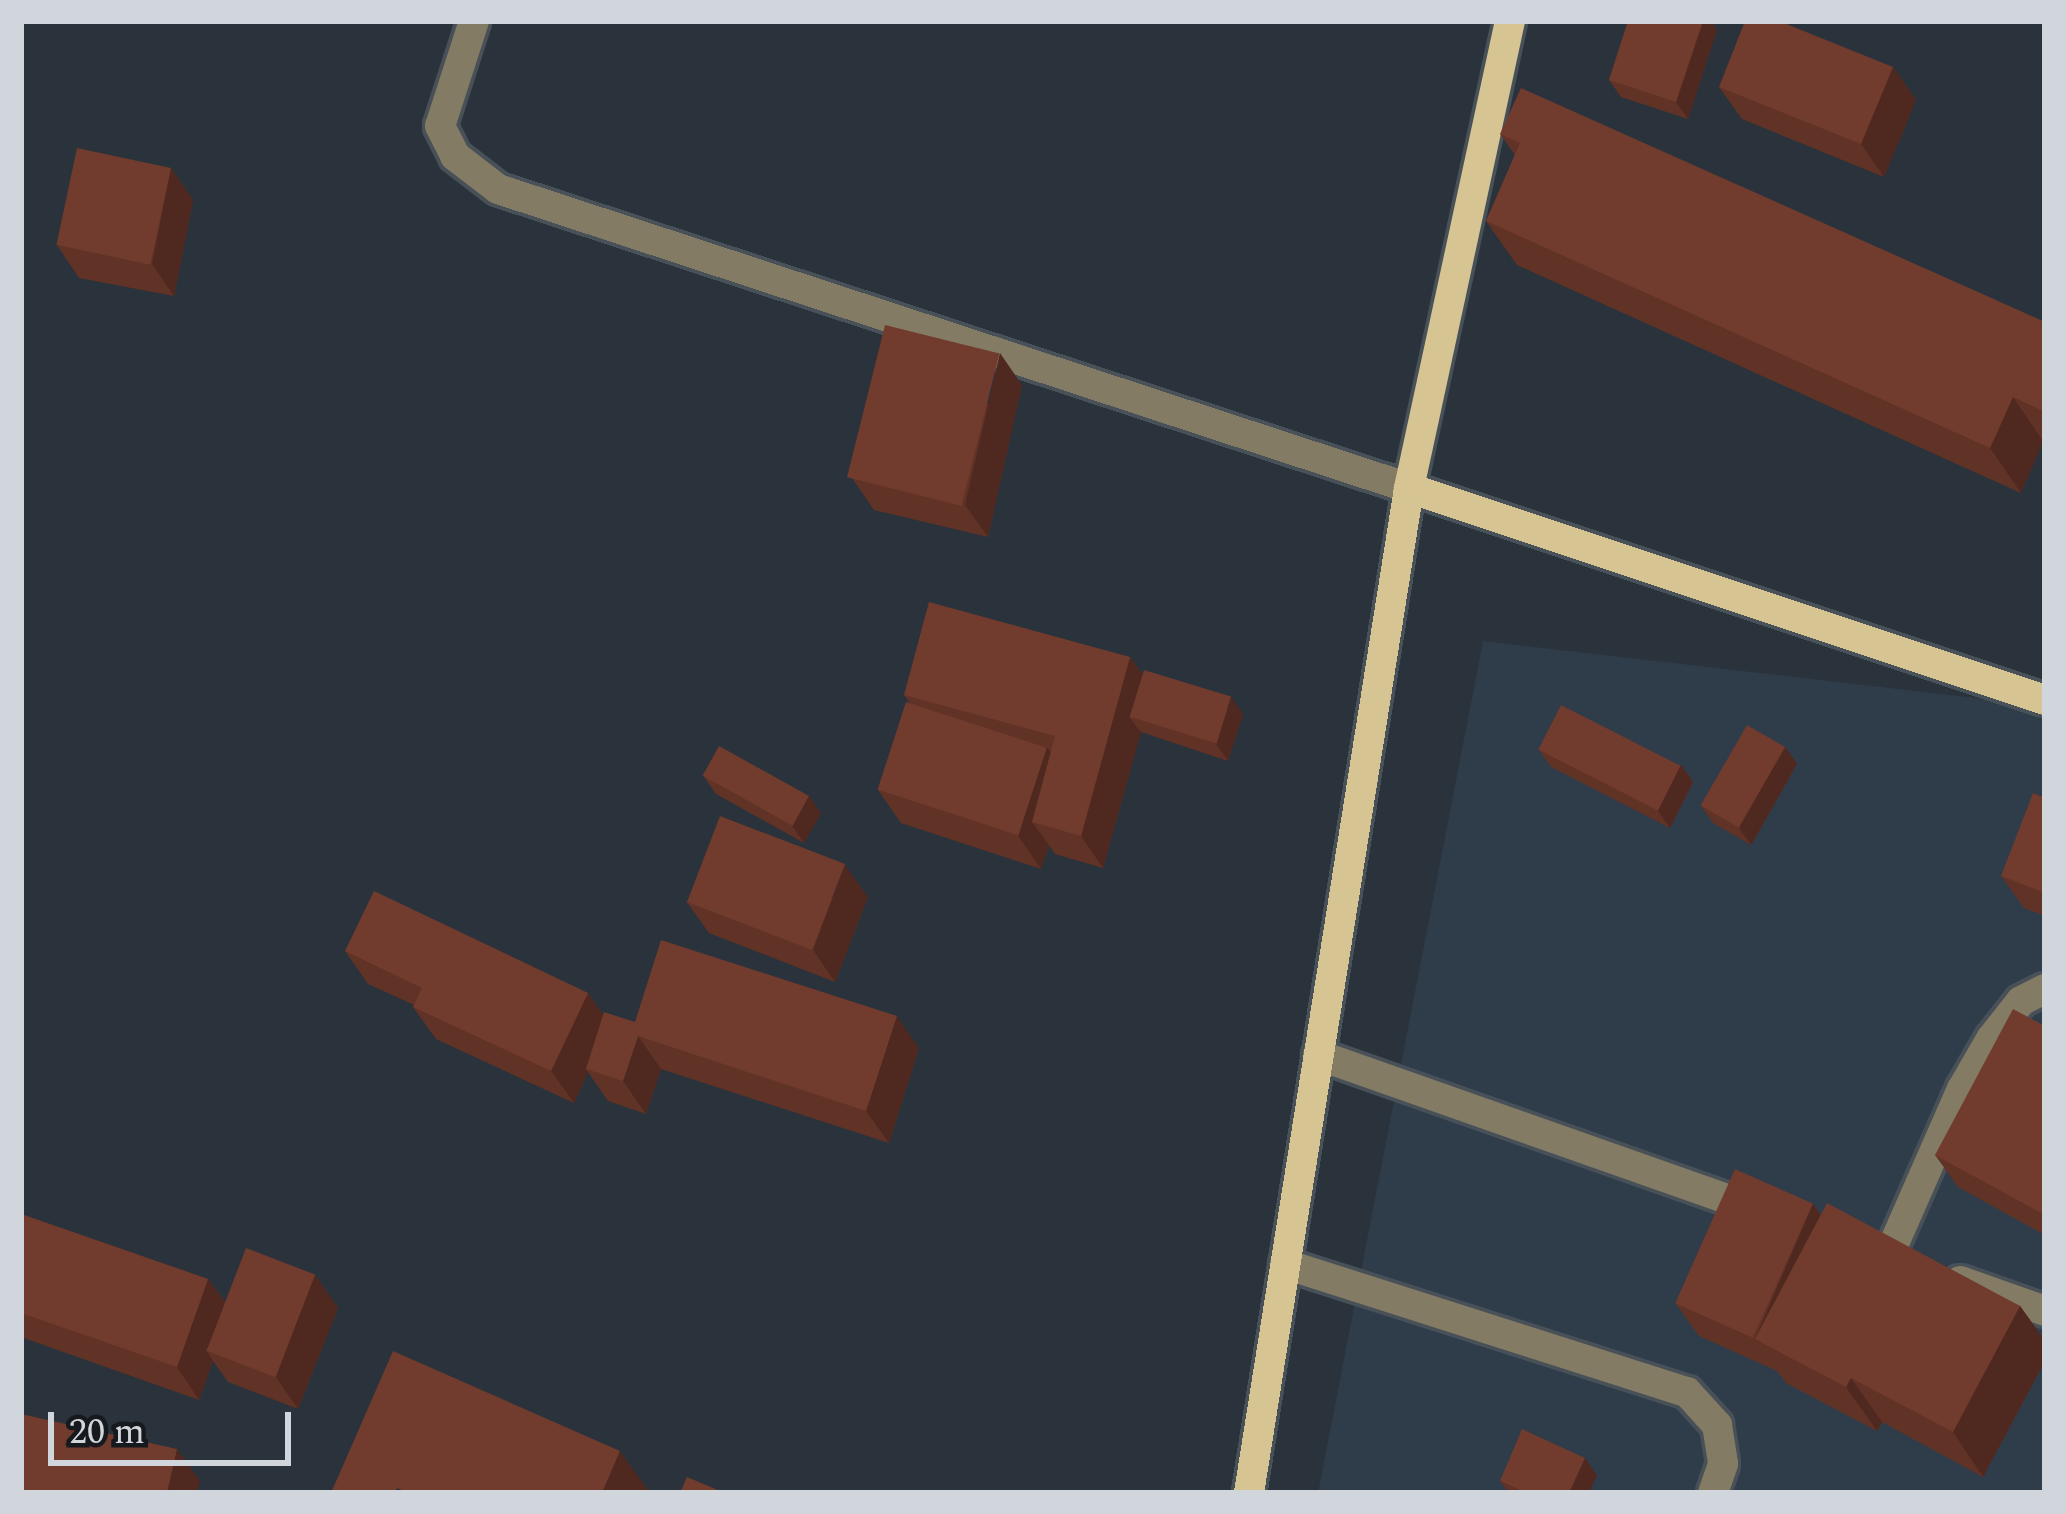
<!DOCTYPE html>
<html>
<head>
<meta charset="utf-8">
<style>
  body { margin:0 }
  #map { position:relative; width:2066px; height:1514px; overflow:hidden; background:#2a323b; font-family:Spectral,serif }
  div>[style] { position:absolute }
  .built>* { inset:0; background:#2f3c4a }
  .roads { filter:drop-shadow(3px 0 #485058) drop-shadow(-3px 0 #485058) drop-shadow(0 3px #485058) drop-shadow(0 -3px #485058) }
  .minor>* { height:30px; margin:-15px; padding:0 15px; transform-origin:15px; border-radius:15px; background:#837b63 }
  .major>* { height:30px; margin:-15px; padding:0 15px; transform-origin:15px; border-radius:15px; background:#d6c593 }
  .wall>* { inset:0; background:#613327 }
  .shaded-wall>* { inset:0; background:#4f2920 }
  .building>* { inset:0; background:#713b2d; transform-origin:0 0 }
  span { translate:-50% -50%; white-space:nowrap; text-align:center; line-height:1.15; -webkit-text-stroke:9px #16191d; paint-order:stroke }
  .frame { position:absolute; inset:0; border:24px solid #d1d6dc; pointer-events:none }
  .scale { position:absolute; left:48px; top:1412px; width:243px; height:54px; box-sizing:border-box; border:6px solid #d1d6dc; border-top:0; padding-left:15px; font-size:36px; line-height:42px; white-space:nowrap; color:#d1d6dc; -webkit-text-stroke:9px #16191d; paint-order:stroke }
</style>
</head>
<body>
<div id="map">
  <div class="built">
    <i style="clip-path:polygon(1483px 641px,2045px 706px,2045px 1493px,1318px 1493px)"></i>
  </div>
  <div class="roads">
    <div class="minor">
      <i style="left:474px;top:21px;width:110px;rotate:107.9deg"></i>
      <i style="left:440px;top:126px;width:34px;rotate:63deg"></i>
      <i style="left:455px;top:156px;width:54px;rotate:37.5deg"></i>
      <i style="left:498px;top:189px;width:959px;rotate:18.17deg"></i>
      <i style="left:1318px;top:1055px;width:471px;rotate:19.4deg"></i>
      <i style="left:1889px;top:1255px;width:181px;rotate:-66.3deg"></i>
      <i style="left:1962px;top:1089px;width:58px;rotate:-59.9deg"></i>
      <i style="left:1991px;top:1039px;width:48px;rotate:-51.7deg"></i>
      <i style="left:2021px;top:1001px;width:27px;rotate:-27deg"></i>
      <i style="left:1285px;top:1264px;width:422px;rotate:17.7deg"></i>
      <i style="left:1687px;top:1392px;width:45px;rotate:47.7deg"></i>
      <i style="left:1717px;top:1425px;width:39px;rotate:81deg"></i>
      <i style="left:1723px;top:1464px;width:31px;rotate:109deg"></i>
      <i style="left:1960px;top:1281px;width:90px;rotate:19.4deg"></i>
    </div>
    <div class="major">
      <i style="left:1409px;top:488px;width:670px;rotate:18.43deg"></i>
      <i style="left:1249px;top:1493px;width:1018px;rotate:-80.95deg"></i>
      <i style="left:1409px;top:488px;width:478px;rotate:-77.8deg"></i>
    </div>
  </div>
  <div class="wall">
    <i style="clip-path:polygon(1628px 21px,1711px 21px,1717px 30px,1688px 119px,1621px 97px,1609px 80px)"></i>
    <i style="clip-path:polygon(1893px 67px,1916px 100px,1884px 177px,1742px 119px,1719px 87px)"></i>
    <i style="clip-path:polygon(1500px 134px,2045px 322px,2045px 442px,2043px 441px,2021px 493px,1517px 265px,1486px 221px,1515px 155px)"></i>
    <i style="clip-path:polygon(171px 168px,193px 200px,174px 296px,79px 278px,57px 245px)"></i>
    <i style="clip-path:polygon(1022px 385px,988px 537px,874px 510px,852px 478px)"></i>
    <i style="clip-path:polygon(1130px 657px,1143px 675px,1243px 714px,1228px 761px,1141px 732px,1103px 868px,1055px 854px,1049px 845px,1041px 869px,901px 823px,878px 790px,910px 703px,904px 695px)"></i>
    <i style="clip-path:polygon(1785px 747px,1797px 764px,1751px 845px,1713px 823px,1701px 806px)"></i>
    <i style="clip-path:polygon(1539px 750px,1681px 765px,1693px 782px,1670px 828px,1551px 767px)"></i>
    <i style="clip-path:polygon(704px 777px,821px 813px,804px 843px,716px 794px)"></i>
    <i style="clip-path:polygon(2045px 798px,2045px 916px,2024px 908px,2001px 876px)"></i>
    <i style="clip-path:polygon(868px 897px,835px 982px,709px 933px,686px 901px)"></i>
    <i style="clip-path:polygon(345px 951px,588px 993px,603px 1015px,635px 1022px,919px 1048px,889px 1143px,661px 1069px,646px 1114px,608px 1101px,588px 1072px,574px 1103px,436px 1039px,413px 1007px,414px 1005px,368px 984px)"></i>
    <i style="clip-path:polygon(2045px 1026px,2045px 1235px,1958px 1187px,1935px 1155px)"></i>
    <i style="clip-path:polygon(1813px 1204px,1821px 1215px,2020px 1306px,2045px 1341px,2045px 1361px,1983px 1477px,1882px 1422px,1877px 1431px,1786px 1383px,1777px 1371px,1699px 1336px,1676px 1304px)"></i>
    <i style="clip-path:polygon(21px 1214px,208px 1279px,225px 1302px,315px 1275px,338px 1308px,298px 1409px,228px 1382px,213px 1361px,199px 1400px,21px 1337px)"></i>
    <i style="clip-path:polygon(1597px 1475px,1589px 1493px,1509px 1493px,1500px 1481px)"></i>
  </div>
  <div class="shaded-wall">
    <i style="clip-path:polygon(1703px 21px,1711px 21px,1717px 30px,1688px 119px,1676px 102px)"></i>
    <i style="clip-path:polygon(1893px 67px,1916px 100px,1884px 177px,1861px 144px)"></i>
    <i style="clip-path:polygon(171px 168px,193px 200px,174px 296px,152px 264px)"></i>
    <i style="clip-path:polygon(1000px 353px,1022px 385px,988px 537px,965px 505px)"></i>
    <i style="clip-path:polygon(2013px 397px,2043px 441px,2021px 493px,1990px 448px)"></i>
    <i style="clip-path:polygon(1130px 657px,1153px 689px,1129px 717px,1141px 732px,1103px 868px,1081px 836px)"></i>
    <i style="clip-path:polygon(1231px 697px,1243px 714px,1228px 761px,1216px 744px)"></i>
    <i style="clip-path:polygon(1047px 747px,1070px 779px,1032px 822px,1049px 845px,1041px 869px,1018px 836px)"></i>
    <i style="clip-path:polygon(1785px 747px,1797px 764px,1751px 845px,1739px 828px)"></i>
    <i style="clip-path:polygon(1681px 765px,1693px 782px,1670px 828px,1658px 811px)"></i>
    <i style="clip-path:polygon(809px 796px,821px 813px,804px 843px,792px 826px)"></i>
    <i style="clip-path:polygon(845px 865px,868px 897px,835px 982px,813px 950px)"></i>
    <i style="clip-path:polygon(588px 993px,610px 1025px,586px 1069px,588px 1072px,574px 1103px,551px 1071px)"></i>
    <i style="clip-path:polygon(897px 1016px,919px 1048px,889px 1143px,866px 1111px)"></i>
    <i style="clip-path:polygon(638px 1036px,661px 1069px,646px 1114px,623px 1081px)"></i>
    <i style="clip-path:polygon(1813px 1204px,1836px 1236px,1755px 1339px,1777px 1371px,1755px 1339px)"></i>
    <i style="clip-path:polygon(315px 1275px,338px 1308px,298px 1409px,275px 1376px)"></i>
    <i style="clip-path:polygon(208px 1279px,231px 1311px,206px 1350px,213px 1361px,199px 1400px,177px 1367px)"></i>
    <i style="clip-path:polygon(2020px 1306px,2045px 1341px,2045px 1361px,1983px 1477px,1953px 1432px)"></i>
    <i style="clip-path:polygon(1851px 1378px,1882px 1422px,1877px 1431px,1846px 1387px)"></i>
    <i style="clip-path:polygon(177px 1449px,200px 1481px,197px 1493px,167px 1493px)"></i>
    <i style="clip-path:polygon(620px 1451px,650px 1493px,602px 1493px)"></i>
    <i style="clip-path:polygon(1585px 1458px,1597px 1475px,1589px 1493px,1569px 1493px)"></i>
  </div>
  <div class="building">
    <i style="clip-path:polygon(1628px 21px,1703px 21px,1676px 102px,1609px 80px)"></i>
    <i style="clip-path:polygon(1745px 21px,1779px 21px,1893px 67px,1861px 144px,1719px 87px)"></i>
    <i style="clip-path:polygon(1521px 88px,2045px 322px,2045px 412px,2013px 397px,1990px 448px,1486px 221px,1520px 143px,1500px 134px)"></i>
    <i style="left:77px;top:148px;width:96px;height:99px;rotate:12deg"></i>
    <i style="left:885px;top:325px;width:118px;height:157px;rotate:14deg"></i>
    <i style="clip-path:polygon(929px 602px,1130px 657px,1081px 836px,1032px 822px,1055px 736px,904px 695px)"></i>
    <i style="left:1144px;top:670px;width:91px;height:49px;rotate:17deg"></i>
    <i style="left:906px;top:702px;width:148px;height:92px;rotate:18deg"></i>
    <i style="left:1561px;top:705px;width:134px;height:50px;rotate:27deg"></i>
    <i style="left:1747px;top:725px;width:44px;height:93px;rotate:30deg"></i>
    <i style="left:719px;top:746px;width:103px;height:34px;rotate:29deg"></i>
    <i style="clip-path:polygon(2033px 793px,2045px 798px,2045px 893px,2001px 876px)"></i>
    <i style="left:720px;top:816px;width:134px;height:92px;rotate:21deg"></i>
    <i style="clip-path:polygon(374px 891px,588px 993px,551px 1071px,413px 1007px,422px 988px,345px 951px)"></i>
    <i style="clip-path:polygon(661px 940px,897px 1016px,866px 1111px,638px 1036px,623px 1081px,586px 1069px,604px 1012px,635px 1022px)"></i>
    <i style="clip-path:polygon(2013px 1009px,2045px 1026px,2045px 1215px,1935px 1155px)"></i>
    <i style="left:1735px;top:1169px;width:85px;height:147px;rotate:24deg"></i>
    <i style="clip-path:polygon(1827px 1203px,2020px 1306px,1953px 1432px,1851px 1378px,1846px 1387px,1755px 1339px)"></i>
    <i style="clip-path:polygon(21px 1214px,208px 1279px,177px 1367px,21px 1313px)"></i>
    <i style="left:246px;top:1248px;width:74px;height:110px;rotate:21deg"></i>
    <i style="clip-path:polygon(393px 1351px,620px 1451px,602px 1493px,409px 1493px,397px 1488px,395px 1493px,331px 1493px)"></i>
    <i style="clip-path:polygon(21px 1414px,177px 1449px,167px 1493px,21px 1493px)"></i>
    <i style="clip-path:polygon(1522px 1429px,1585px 1458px,1569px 1493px,1527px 1493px,1500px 1481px)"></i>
    <i style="clip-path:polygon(687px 1477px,725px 1493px,680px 1493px)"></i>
  </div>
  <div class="frame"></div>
  <div class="scale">20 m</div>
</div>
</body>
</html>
